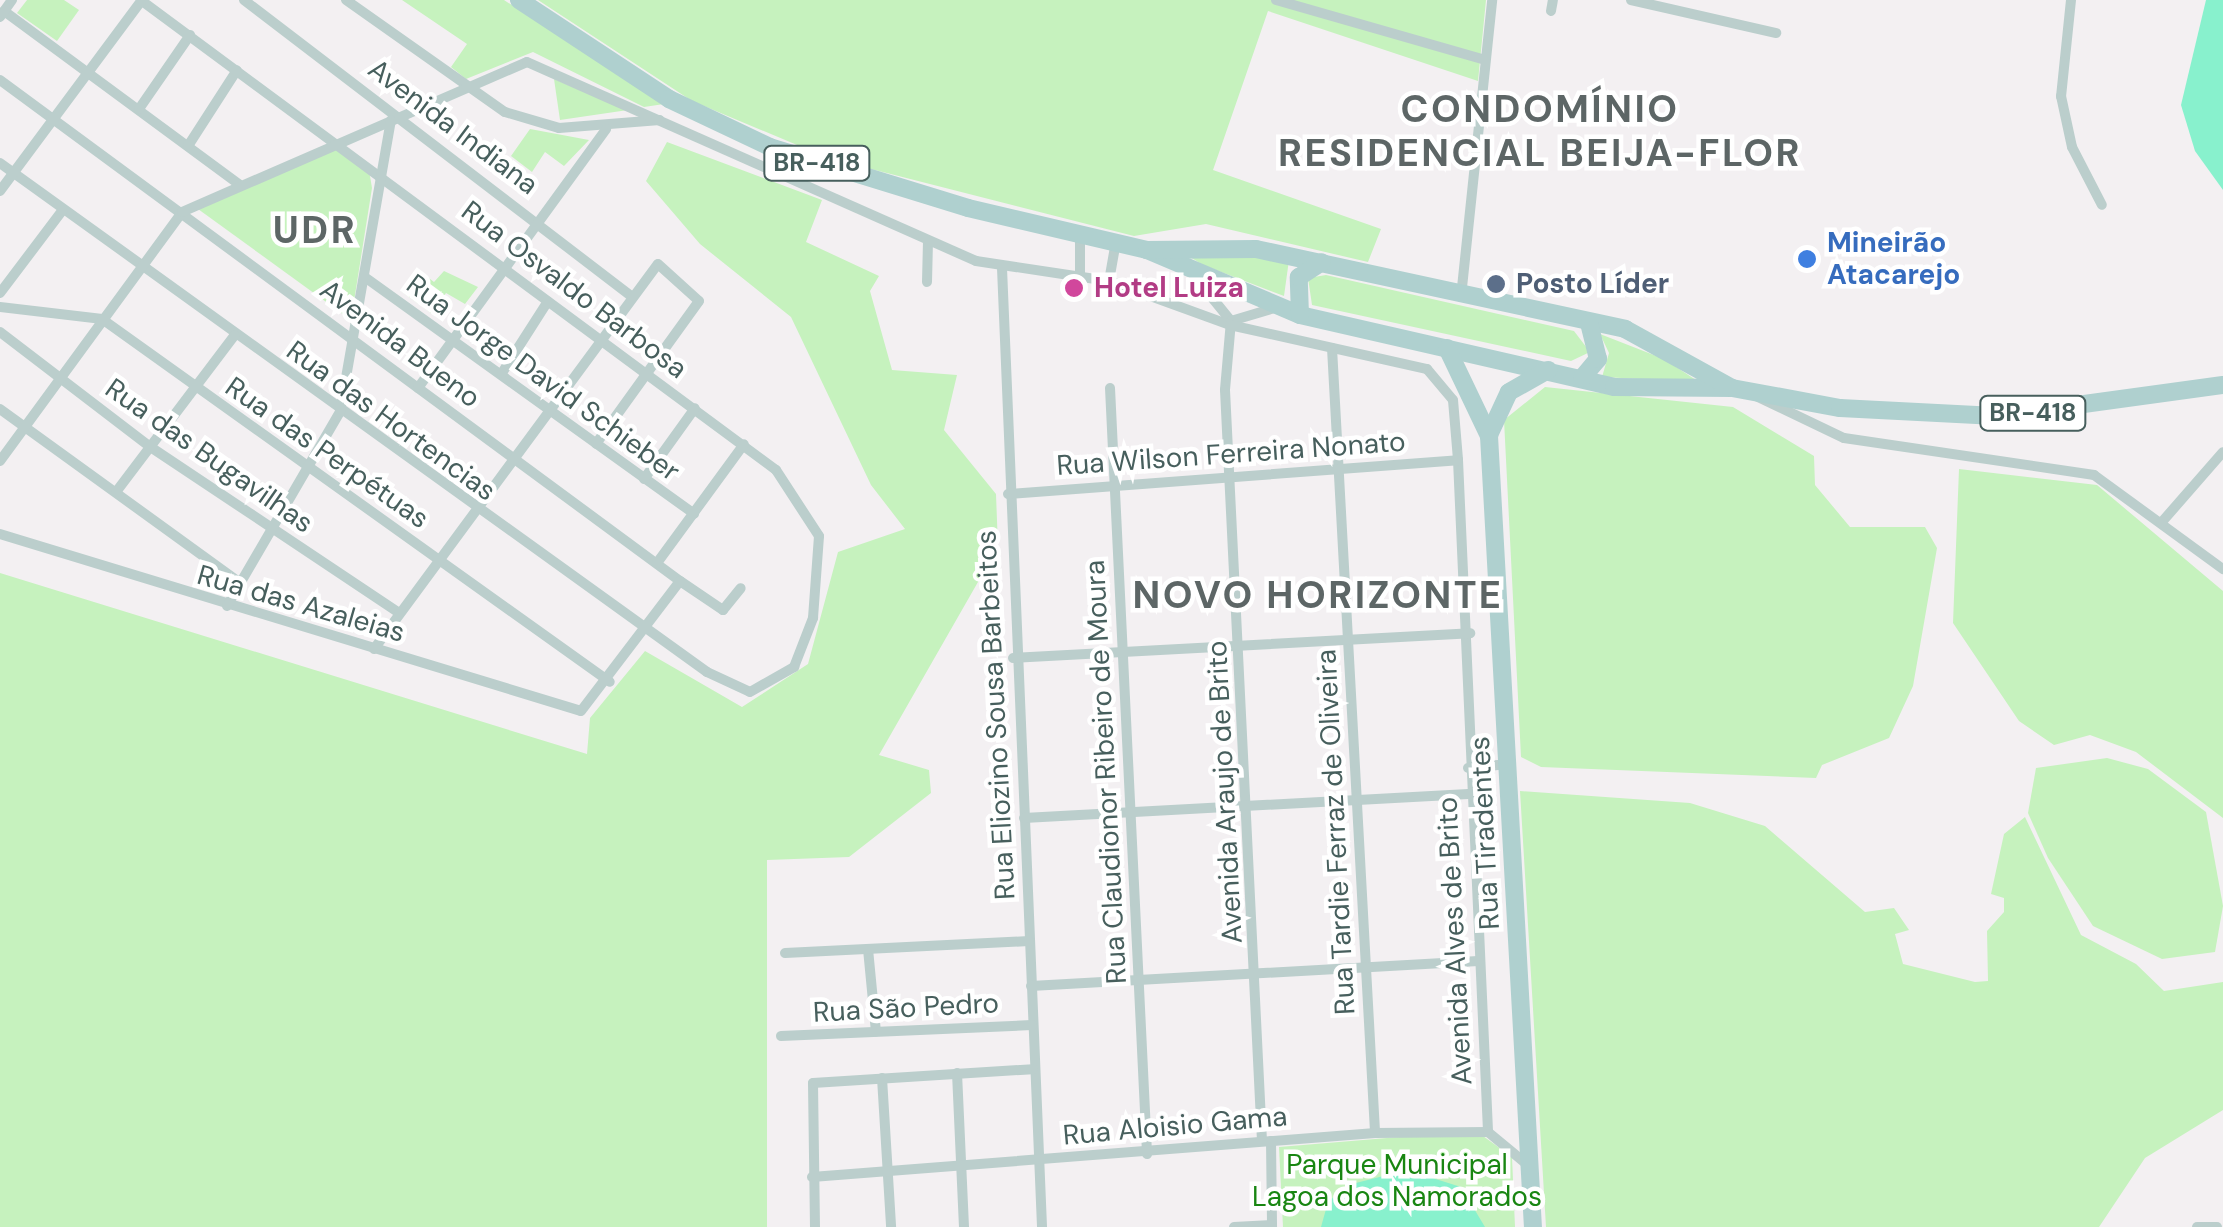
<!DOCTYPE html>
<html>
<head>
<meta charset="utf-8">
<style>
  body { margin:0 }
  #map { position:relative; width:2223px; height:1227px; overflow:hidden; background:#f3f0f2; font-family:"DM Sans",sans-serif }
  div>[style] { position:absolute }
  .green>* { inset:0; background:#c6f2be }
  .water>* { inset:0; background:#88f1cd }
  .street>* { height:10px; margin:-5px; padding:0 5px; transform-origin:5px; border-radius:5px; background:#bbcecc }
  .primary>* { height:18px; margin:-9px; padding:0 9px; transform-origin:9px; border-radius:9px; background:#afd0cf }
  .dots>* { width:28px; height:28px; translate:-50% -50%; box-sizing:border-box; border:5px solid #fff; border-radius:50% }
  span { translate:-50% -50%; white-space:nowrap; text-align:center; line-height:1.15; -webkit-text-stroke:9px #fff; paint-order:stroke }
  .shield-label span { padding:2px 8px; background:#fff; border:2px solid; border-radius:8px; -webkit-text-stroke-width:0 }
  .shield-label { font-size:25px; color:#475f5d; font-weight:700 }
  .street-label { font-size:28px; color:#475f5d }
  .shop-label { font-size:28px; color:#366cbe; font-weight:700 }
  .left { translate:0 -50%; text-align:left }
  .service-label { font-size:28px; color:#4e5e75; font-weight:700 }
  .hotel-label { font-size:28px; color:#b23c85; font-weight:700 }
  .park-label { font-size:28px; color:#198612 }
  .district-label { font-size:38px; color:#5d6666; font-weight:700; letter-spacing:2.5px }
</style>
</head>
<body>
<div id="map">
  <div class="green">
    <i style="clip-path:polygon(27px 0,64px 0,79px 10px,57px 41px,17px 13px)"></i>
    <i style="clip-path:polygon(402px 0,504px 0,664px 104px,644px 107px,533px 52px,466px 79px,451px 67px,467px 44px)"></i>
    <i style="clip-path:polygon(538px 0,1486px 0,1478px 81px,1268px 11px,1213px 170px,1381px 229px,1368px 262px,1206px 224px,1134px 236px,828px 158px,692px 101px)"></i>
    <i style="clip-path:polygon(554px 79px,628px 110px,560px 120px)"></i>
    <i style="clip-path:polygon(530px 129px,589px 140px,564px 166px,545px 152px,532px 172px,511px 156px)"></i>
    <i style="clip-path:polygon(667px 142px,822px 200px,806px 242px,879px 276px,870px 291px,892px 370px,957px 375px,944px 430px,996px 494px,998px 547px,879px 755px,929px 770px,931px 793px,849px 857px,767px 860px,767px 1227px,0 1227px,0 573px,587px 754px,590px 718px,645px 651px,742px 707px,808px 664px,838px 552px,905px 529px,871px 485px,791px 317px,700px 244px,646px 181px)"></i>
    <i style="clip-path:polygon(334px 147px,369px 170px,372px 188px,351px 320px,198px 209px)"></i>
    <i style="clip-path:polygon(1182px 252px,1289px 260px,1284px 296px,1203px 265px)"></i>
    <i style="clip-path:polygon(417px 269px,434px 282px,444px 271px,478px 287px,465px 304px,446px 293px,431px 313px,401px 291px)"></i>
    <i style="clip-path:polygon(1326px 275px,1574px 331px,1590px 352px,1571px 361px,1312px 305px,1308px 278px)"></i>
    <i style="clip-path:polygon(1600px 334px,1664px 359px,1699px 382px,1602px 377px,1609px 353px)"></i>
    <i style="clip-path:polygon(1545px 387px,1733px 407px,1814px 456px,1815px 485px,1850px 527px,1925px 527px,1937px 548px,1913px 686px,1889px 738px,1822px 765px,1816px 778px,1541px 767px,1521px 757px,1504px 420px)"></i>
    <i style="clip-path:polygon(1959px 469px,2097px 485px,2223px 591px,2223px 818px,2136px 752px,2090px 735px,2054px 745px,2019px 721px,1953px 623px)"></i>
    <i style="clip-path:polygon(2107px 758px,2148px 769px,2206px 812px,2223px 906px,2215px 952px,2162px 959px,2093px 926px,2048px 858px,2028px 813px,2036px 768px)"></i>
    <i style="clip-path:polygon(1520px 791px,1690px 803px,1765px 826px,1865px 912px,1894px 908px,1909px 930px,1895px 934px,1903px 964px,1975px 982px,1988px 981px,1987px 931px,2004px 912px,2004px 898px,1991px 894px,2004px 834px,2025px 817px,2081px 935px,2136px 964px,2164px 991px,2223px 982px,2223px 1110px,2145px 1158px,2099px 1227px,1546px 1227px)"></i>
    <i style="clip-path:polygon(1411px 1136px,1483px 1136px,1512px 1157px,1515px 1227px,1283px 1227px,1279px 1147px)"></i>
  </div>
  <div class="water">
    <i style="clip-path:polygon(2206px 0,2223px 0,2223px 190px,2195px 151px,2181px 105px)"></i>
    <i style="clip-path:polygon(1407px 1170px,1461px 1187px,1485px 1227px,1321px 1227px,1328px 1202px,1348px 1185px)"></i>
  </div>
  <div class="street">
    <i style="left:244px;top:0;width:486px;rotate:37.4deg"></i>
    <i style="left:346px;top:0;width:194px;rotate:35.2deg"></i>
    <i style="left:505px;top:112px;width:56px;rotate:16.5deg"></i>
    <i style="left:559px;top:128px;width:101px;rotate:-4.5deg"></i>
    <i style="left:1276px;top:0;width:217px;rotate:16deg"></i>
    <i style="left:1631px;top:0;width:149px;rotate:12.8deg"></i>
    <i style="left:2071px;top:0;width:97px;rotate:95.9deg"></i>
    <i style="left:2061px;top:96px;width:52px;rotate:77.8deg"></i>
    <i style="left:2072px;top:147px;width:65px;rotate:62.7deg"></i>
    <i style="left:4px;top:11px;width:292px;rotate:36.4deg"></i>
    <i style="left:1551px;top:11px;width:11px;rotate:-80deg"></i>
    <i style="left:0;top:17px;width:21px;rotate:-55deg"></i>
    <i style="left:0;top:80px;width:845px;rotate:36.38deg"></i>
    <i style="left:680px;top:581px;width:52px;rotate:34deg"></i>
    <i style="left:723px;top:610px;width:28px;rotate:-51deg"></i>
    <i style="left:139px;top:109px;width:90px;rotate:-55.4deg"></i>
    <i style="left:188px;top:146px;width:90px;rotate:-57.2deg"></i>
    <i style="left:0;top:163px;width:871px;rotate:35.75deg"></i>
    <i style="left:707px;top:672px;width:47px;rotate:24.9deg"></i>
    <i style="left:750px;top:692px;width:51px;rotate:-29.6deg"></i>
    <i style="left:794px;top:667px;width:53px;rotate:-68.8deg"></i>
    <i style="left:813px;top:618px;width:82px;rotate:-85.8deg"></i>
    <i style="left:819px;top:536px;width:79px;rotate:-123.1deg"></i>
    <i style="left:776px;top:470px;width:789px;rotate:-143.51deg"></i>
    <i style="left:0;top:191px;width:238px;rotate:-53.4deg"></i>
    <i style="left:1080px;top:233px;width:44px;rotate:90deg"></i>
    <i style="left:1002px;top:268px;width:960px;rotate:87.61deg"></i>
    <i style="left:1192px;top:273px;width:62px;rotate:50.9deg"></i>
    <i style="left:1231px;top:321px;width:69px;rotate:95deg"></i>
    <i style="left:1225px;top:390px;width:752px;rotate:87.18deg"></i>
    <i style="left:366px;top:278px;width:404px;rotate:35.7deg"></i>
    <i style="left:1109px;top:281px;width:40px;rotate:-80deg"></i>
    <i style="left:927px;top:282px;width:41px;rotate:-88.6deg"></i>
    <i style="left:0;top:293px;width:103px;rotate:-52.9deg"></i>
    <i style="left:1461px;top:297px;width:299px;rotate:-84deg"></i>
    <i style="left:0;top:307px;width:103px;rotate:6.7deg"></i>
    <i style="left:102px;top:319px;width:624px;rotate:35.55deg"></i>
    <i style="left:1231px;top:321px;width:49px;rotate:-16.6deg"></i>
    <i style="left:0;top:332px;width:188px;rotate:37.4deg"></i>
    <i style="left:149px;top:446px;width:297px;rotate:33.7deg"></i>
    <i style="left:1332px;top:348px;width:786px;rotate:86.86deg"></i>
    <i style="left:502px;top:373px;width:85px;rotate:-57.4deg"></i>
    <i style="left:418px;top:388px;width:320px;rotate:-54deg"></i>
    <i style="left:1110px;top:388px;width:767px;rotate:87.23deg"></i>
    <i style="left:1758px;top:397px;width:95px;rotate:25.5deg"></i>
    <i style="left:1844px;top:438px;width:253px;rotate:8.4deg"></i>
    <i style="left:2094px;top:475px;width:160px;rotate:36.1deg"></i>
    <i style="left:0;top:409px;width:295px;rotate:35.9deg"></i>
    <i style="left:0;top:461px;width:308px;rotate:-53.8deg"></i>
    <i style="left:182px;top:212px;width:376px;rotate:-23.5deg"></i>
    <i style="left:527px;top:62px;width:491px;rotate:23.9deg"></i>
    <i style="left:976px;top:261px;width:134px;rotate:8.6deg"></i>
    <i style="left:1109px;top:281px;width:129px;rotate:20deg"></i>
    <i style="left:1230px;top:325px;width:202px;rotate:12.6deg"></i>
    <i style="left:1427px;top:369px;width:40px;rotate:50deg"></i>
    <i style="left:1453px;top:400px;width:60px;rotate:85.2deg"></i>
    <i style="left:1458px;top:460px;width:673px;rotate:87.44deg"></i>
    <i style="left:644px;top:479px;width:87px;rotate:-54.3deg"></i>
    <i style="left:116px;top:492px;width:196px;rotate:-52.9deg"></i>
    <i style="left:1008px;top:494px;width:451px;rotate:-4.3deg"></i>
    <i style="left:2161px;top:523px;width:94px;rotate:-48.9deg"></i>
    <i style="left:0;top:534px;width:607px;rotate:16.94deg"></i>
    <i style="left:581px;top:711px;width:163px;rotate:-52.7deg"></i>
    <i style="left:657px;top:563px;width:147px;rotate:-53.8deg"></i>
    <i style="left:227px;top:606px;width:225px;rotate:-59.8deg"></i>
    <i style="left:340px;top:412px;width:296px;rotate:-80.1deg"></i>
    <i style="left:374px;top:649px;width:478px;rotate:-53.6deg"></i>
    <i style="left:658px;top:264px;width:55px;rotate:42.1deg"></i>
    <i style="left:699px;top:301px;width:176px;rotate:125.8deg"></i>
    <i style="left:1013px;top:658px;width:458px;rotate:-3.1deg"></i>
    <i style="left:1468px;top:768px;width:40px;rotate:-5.7deg"></i>
    <i style="left:1024px;top:818px;width:445px;rotate:-3.1deg"></i>
    <i style="left:868px;top:949px;width:83px;rotate:84.5deg"></i>
    <i style="left:785px;top:953px;width:244px;rotate:-2.8deg"></i>
    <i style="left:1031px;top:986px;width:448px;rotate:-3.2deg"></i>
    <i style="left:781px;top:1036px;width:251px;rotate:-2.5deg"></i>
    <i style="left:957px;top:1073px;width:154px;rotate:87.4deg"></i>
    <i style="left:882px;top:1078px;width:149px;rotate:86.5deg"></i>
    <i style="left:1271px;top:1141px;width:86px;rotate:89.3deg"></i>
    <i style="left:812px;top:1177px;width:565px;rotate:-4.47deg"></i>
    <i style="left:1375px;top:1133px;width:113px;rotate:-0.5deg"></i>
    <i style="left:1488px;top:1132px;width:53px;rotate:39.7deg"></i>
    <i style="left:815px;top:1227px;width:144px;rotate:-90.8deg"></i>
    <i style="left:813px;top:1083px;width:220px;rotate:-3.6deg"></i>
    <i style="left:1234px;top:1227px;width:38px;rotate:-3deg"></i>
    <i style="left:2197px;top:1227px;width:20px"></i>
  </div>
  <div class="primary">
    <i style="left:519px;top:0;width:180px;rotate:33.4deg"></i>
    <i style="left:669px;top:99px;width:112px;rotate:25.4deg"></i>
    <i style="left:770px;top:147px;width:207px;rotate:17.1deg"></i>
    <i style="left:968px;top:208px;width:184px;rotate:13.2deg"></i>
    <i style="left:1147px;top:250px;width:166px;rotate:23deg"></i>
    <i style="left:1300px;top:315px;width:322px;rotate:12.9deg"></i>
    <i style="left:1614px;top:387px;width:118px;rotate:0.5deg"></i>
    <i style="left:1732px;top:388px;width:110px;rotate:10.5deg"></i>
    <i style="left:1840px;top:408px;width:156px;rotate:2.9deg"></i>
    <i style="left:1996px;top:416px;width:229px;rotate:-7.8deg"></i>
    <i style="left:1147px;top:250px;width:109px;rotate:-0.5deg"></i>
    <i style="left:1256px;top:249px;width:378px;rotate:12.2deg"></i>
    <i style="left:1625px;top:329px;width:122px;rotate:28.9deg"></i>
    <i style="left:1300px;top:315px;width:38px;rotate:-92deg"></i>
    <i style="left:1299px;top:277px;width:27px;rotate:-33deg"></i>
    <i style="left:1447px;top:348px;width:98px;rotate:64.5deg"></i>
    <i style="left:1489px;top:436px;width:792px;rotate:86.82deg"></i>
    <i style="left:1582px;top:378px;width:25px;rotate:-50deg"></i>
    <i style="left:1598px;top:359px;width:36px;rotate:-104deg"></i>
    <i style="left:1489px;top:435px;width:47px;rotate:-65.1deg"></i>
    <i style="left:1509px;top:392px;width:45px;rotate:-29.4deg"></i>
  </div>
  <div class="dots">
    <i style="left:1807px;top:259px;background:#3f7fe0"></i>
    <i style="left:1496px;top:284px;background:#5c6f8a"></i>
    <i style="left:1074px;top:288px;background:#d1479c"></i>
  </div>
  <div class="shield-label">
    <span style="left:817px;top:163px">BR-418</span>
    <span style="left:2033px;top:413px">BR-418</span>
  </div>
  <div class="street-label">
    <span style="left:453px;top:127px;rotate:37deg">Avenida Indiana</span>
    <span style="left:574px;top:290px;rotate:37deg">Rua Osvaldo Barbosa</span>
    <span style="left:400px;top:344px;rotate:37deg">Avenida Bueno</span>
    <span style="left:543px;top:378px;rotate:36deg">Rua Jorge David Schieber</span>
    <span style="left:391px;top:421px;rotate:36deg">Rua das Hortencias</span>
    <span style="left:327px;top:453px;rotate:35deg">Rua das Perpétuas</span>
    <span style="left:1231px;top:454px;rotate:-4deg">Rua Wilson Ferreira Nonato</span>
    <span style="left:209px;top:456px;rotate:35deg">Rua das Bugavilhas</span>
    <span style="left:301px;top:604px;rotate:16deg">Rua das Azaleias</span>
    <span style="left:996px;top:715px;rotate:-93deg">Rua Eliozino Sousa Barbeitos</span>
    <span style="left:1106px;top:772px;rotate:-93deg">Rua Claudionor Ribeiro de Moura</span>
    <span style="left:1225px;top:792px;rotate:-93deg">Avenida Araujo de Brito</span>
    <span style="left:1336px;top:832px;rotate:-93deg">Rua Tardie Ferraz de Oliveira</span>
    <span style="left:1485px;top:833px;rotate:-93deg">Rua Tiradentes</span>
    <span style="left:1455px;top:941px;rotate:-93deg">Avenida Alves de Brito</span>
    <span style="left:906px;top:1008px;rotate:-3deg">Rua São Pedro</span>
    <span style="left:1175px;top:1126px;rotate:-5deg">Rua Aloisio Gama</span>
  </div>
  <div class="shop-label">
    <span class="left" style="left:1827px;top:259px">Mineirão<br>Atacarejo</span>
  </div>
  <div class="service-label">
    <span class="left" style="left:1516px;top:284px">Posto Líder</span>
  </div>
  <div class="hotel-label">
    <span class="left" style="left:1094px;top:288px">Hotel Luiza</span>
  </div>
  <div class="park-label">
    <span style="left:1397px;top:1181px">Parque Municipal<br>Lagoa dos Namorados</span>
  </div>
  <div class="district-label">
    <span style="left:1540px;top:132px">CONDOMÍNIO<br>RESIDENCIAL BEIJA-FLOR</span>
    <span style="left:315px;top:231px">UDR</span>
    <span style="left:1318px;top:596px">NOVO HORIZONTE</span>
  </div>
</div>
</body>
</html>
